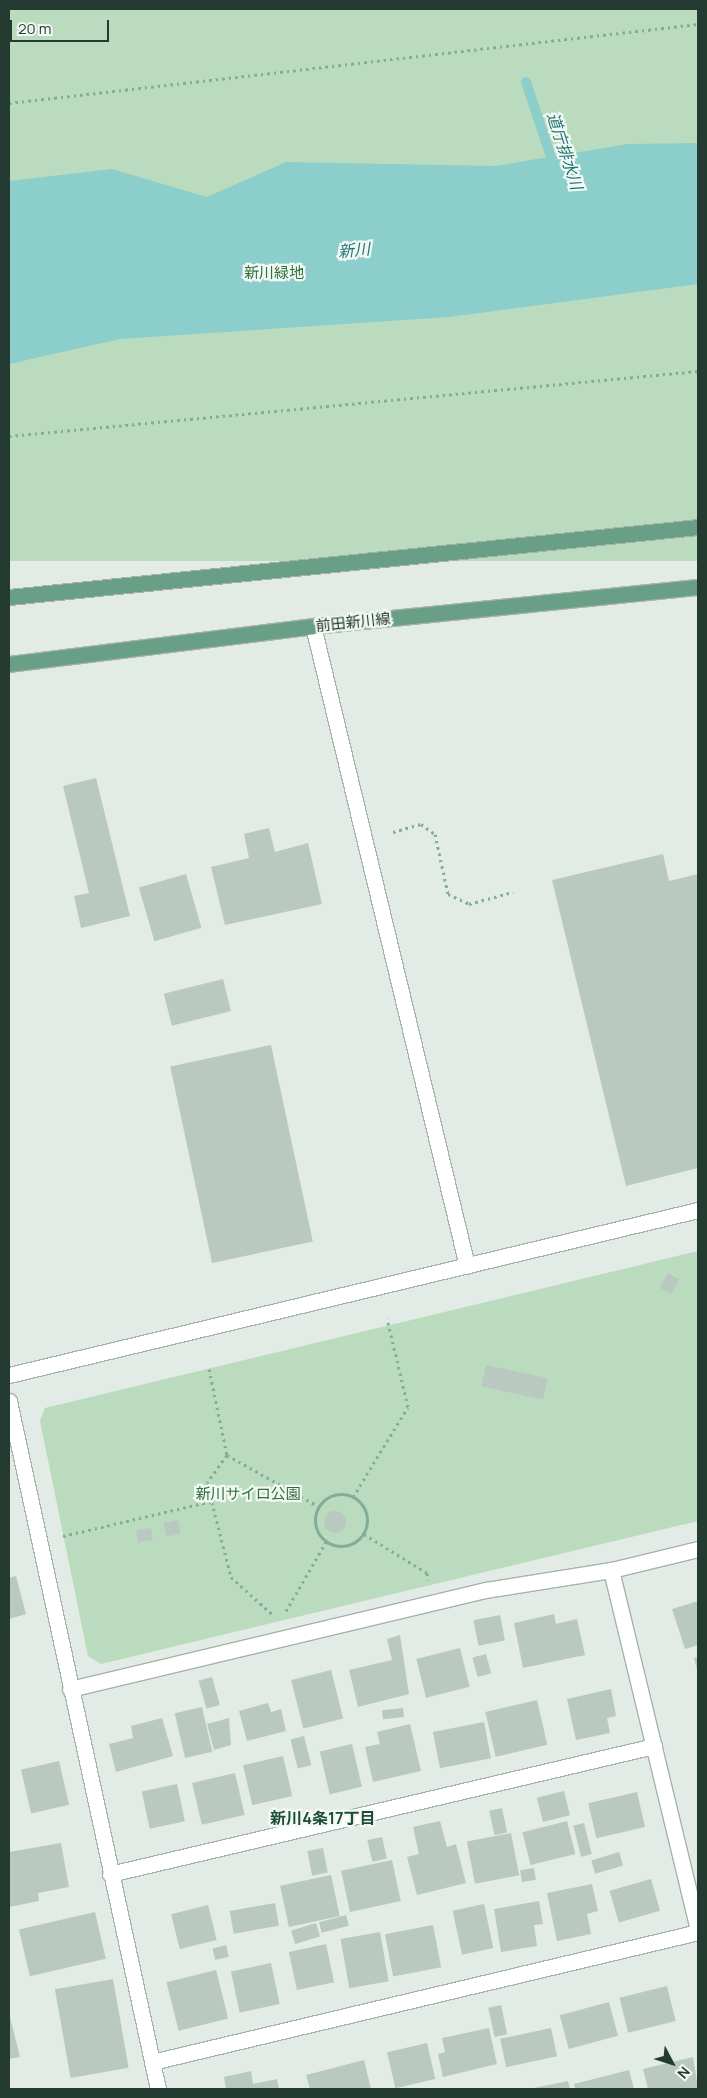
<!DOCTYPE html>
<html>
<head>
<meta charset="utf-8">
<style>
  body { margin:0 }
  #map { position:relative; width:707px; height:2098px; overflow:hidden; background:#e2ebe5; font-family:Manrope,"Noto Sans JP",sans-serif }
  div>[style] { position:absolute }
  .green>* { inset:0; background:#bbdbbe; transform-origin:0 0 }
  .water>* { inset:0; background:#8ccecc }
  .stream>* { height:10px; margin:-5px; padding:0 5px; transform-origin:5px; border-radius:5px; background:#8ccecc }
  .building>* { inset:0; background:#bac9c0; transform-origin:0 0 }
  .round { border-radius:50% }
  .path>* { height:3px; margin-top:-1.5px; transform-origin:0; background:repeating-linear-gradient(90deg,#83ad98 0 2.5px,transparent 0 6.5px) }
  .path>.ring { margin:-1.5px; padding:0; box-sizing:content-box; background:none; border:3px solid #83ad98; border-radius:50% }
  .roads { filter:drop-shadow(1px 0 #a5b3ab) drop-shadow(-1px 0 #a5b3ab) drop-shadow(0 1px #a5b3ab) drop-shadow(0 -1px #a5b3ab) }
  .street>* { height:15px; margin:-7.5px; padding:0 7.5px; transform-origin:7.5px; border-radius:7.5px; background:#fff }
  .primary>* { height:15px; margin:-7.5px; padding:0 7.5px; transform-origin:7.5px; border-radius:7.5px; background:#689f86 }
  span { translate:-50% -50%; white-space:nowrap; text-align:center; line-height:1.15; -webkit-text-stroke:4.5px #f2f8f4; paint-order:stroke }
  .park-label { font-size:15px; color:#2f703c }
  .street-label { font-size:15px; color:#233b30 }
  .water-label { font-size:16px; color:#1f7473; font-style:italic }
  .neighbourhood-label { font-size:16px; color:#1f4c39; font-weight:700 }
  .frame { position:absolute; inset:0; border:10px solid #233b30; pointer-events:none }
  .north { position:absolute; left:647px; top:2038px; width:50px; height:50px; -webkit-text-stroke:4px #f2f8f4; paint-order:stroke; rotate:130deg; font-size:14px; font-weight:700; line-height:20px; text-align:center; color:#233b30 }
  .north::after { content:''; display:block; margin:auto; width:18px; height:22px; background:#233b30; clip-path:polygon(50% 0,100% 100%,50% 72%,0 100%) }
  .scale { position:absolute; left:10px; top:20px; width:99px; height:22px; box-sizing:border-box; border:2px solid #233b30; border-top:0; padding-left:6px; font-size:15px; line-height:18px; white-space:nowrap; color:#233b30; -webkit-text-stroke:4px #f2f8f4; paint-order:stroke }
</style>
</head>
<body>
<div id="map">
  <div class="green">
    <i style="left:9px;top:9px;width:689px;height:552px"></i>
    <i style="clip-path:polygon(698px 1251px,698px 1521px,101px 1664px,88px 1656px,40px 1421px,45px 1408px)"></i>
  </div>
  <div class="water">
    <i style="clip-path:polygon(698px 143px,698px 284px,449px 317px,120px 339px,9px 364px,9px 181px,112px 169px,207px 197px,286px 162px,495px 166px,628px 144px)"></i>
  </div>
  <div class="stream">
    <i style="left:526px;top:82px;width:92px;rotate:71.6deg"></i>
  </div>
  <div class="building">
    <i style="clip-path:polygon(96px 778px,130px 916px,81px 928px,74px 896px,89px 893px,63px 786px)"></i>
    <i style="clip-path:polygon(269px 828px,275px 852px,308px 843px,322px 904px,225px 925px,211px 867px,249px 858px,244px 834px)"></i>
    <i style="clip-path:polygon(663px 854px,669px 881px,698px 874px,698px 1168px,626px 1186px,552px 880px)"></i>
    <i style="left:186px;top:874px;width:56px;height:49px;rotate:74deg"></i>
    <i style="left:223px;top:979px;width:33px;height:61px;rotate:76deg"></i>
    <i style="left:271px;top:1045px;width:201px;height:103px;rotate:78deg"></i>
    <i style="left:668px;top:1273px;width:13px;height:17px;rotate:29deg"></i>
    <i style="left:486px;top:1365px;width:63px;height:22px;rotate:12deg"></i>
    <i class="round" style="left:324px;top:1511px;width:22px;height:22px"></i>
    <i style="left:178px;top:1520px;width:14px;height:15px;rotate:78deg"></i>
    <i style="left:151px;top:1528px;width:12px;height:15px;rotate:81deg"></i>
    <i style="clip-path:polygon(16px 1576px,26px 1614px,9px 1619px,9px 1578px)"></i>
    <i style="clip-path:polygon(698px 1601px,698px 1645px,685px 1649px,672px 1609px)"></i>
    <i style="clip-path:polygon(554px 1614px,556px 1624px,577px 1619px,585px 1655px,523px 1668px,514px 1623px)"></i>
    <i style="left:500px;top:1615px;width:26px;height:27px;rotate:79deg"></i>
    <i style="clip-path:polygon(400px 1635px,409px 1694px,358px 1707px,349px 1670px,392px 1660px,387px 1639px)"></i>
    <i style="left:460px;top:1648px;width:40px;height:45px;rotate:76deg"></i>
    <i style="left:486px;top:1654px;width:20px;height:14px;rotate:75deg"></i>
    <i style="clip-path:polygon(698px 1657px,698px 1674px,694px 1658px)"></i>
    <i style="left:331px;top:1670px;width:50px;height:41px;rotate:76deg"></i>
    <i style="left:212px;top:1677px;width:29px;height:14px;rotate:74deg"></i>
    <i style="clip-path:polygon(611px 1689px,616px 1716px,607px 1718px,610px 1733px,576px 1740px,567px 1699px)"></i>
    <i style="left:537px;top:1700px;width:46px;height:53px;rotate:77deg"></i>
    <i style="clip-path:polygon(268px 1703px,271px 1712px,281px 1709px,286px 1731px,247px 1741px,239px 1711px)"></i>
    <i style="left:202px;top:1707px;width:46px;height:28px;rotate:77deg"></i>
    <i style="left:403px;top:1708px;width:9px;height:21px;rotate:84deg"></i>
    <i style="clip-path:polygon(162px 1718px,173px 1756px,116px 1772px,109px 1744px,133px 1738px,131px 1726px)"></i>
    <i style="clip-path:polygon(229px 1718px,231px 1745px,214px 1750px,207px 1724px)"></i>
    <i style="left:484px;top:1722px;width:37px;height:52px;rotate:79deg"></i>
    <i style="clip-path:polygon(410px 1724px,421px 1771px,373px 1782px,365px 1747px,380px 1744px,377px 1732px)"></i>
    <i style="left:304px;top:1736px;width:30px;height:14px;rotate:76deg"></i>
    <i style="left:352px;top:1744px;width:44px;height:33px;rotate:77deg"></i>
    <i style="left:283px;top:1756px;width:41px;height:41px;rotate:77deg"></i>
    <i style="left:59px;top:1761px;width:45px;height:39px;rotate:77deg"></i>
    <i style="left:235px;top:1773px;width:43px;height:44px;rotate:77deg"></i>
    <i style="left:177px;top:1784px;width:38px;height:36px;rotate:78deg"></i>
    <i style="left:564px;top:1791px;width:25px;height:28px;rotate:76deg"></i>
    <i style="left:637px;top:1792px;width:36px;height:50px;rotate:77deg"></i>
    <i style="left:502px;top:1808px;width:25px;height:13px;rotate:78deg"></i>
    <i style="clip-path:polygon(440px 1821px,447px 1847px,456px 1844px,466px 1883px,417px 1895px,407px 1857px,419px 1854px,413px 1827px)"></i>
    <i style="left:567px;top:1821px;width:34px;height:46px;rotate:76deg"></i>
    <i style="left:584px;top:1823px;width:32px;height:11px;rotate:76deg"></i>
    <i style="left:511px;top:1833px;width:43px;height:45px;rotate:79deg"></i>
    <i style="left:382px;top:1837px;width:22px;height:15px;rotate:77deg"></i>
    <i style="clip-path:polygon(61px 1843px,69px 1887px,38px 1893px,39px 1901px,9px 1907px,9px 1852px)"></i>
    <i style="left:323px;top:1848px;width:25px;height:16px;rotate:79deg"></i>
    <i style="left:619px;top:1852px;width:14px;height:29px;rotate:73deg"></i>
    <i style="left:392px;top:1860px;width:42px;height:52px;rotate:78deg"></i>
    <i style="left:534px;top:1868px;width:12px;height:14px;rotate:81deg"></i>
    <i style="left:331px;top:1875px;width:42px;height:52px;rotate:78deg"></i>
    <i style="left:651px;top:1879px;width:33px;height:43px;rotate:74deg"></i>
    <i style="clip-path:polygon(592px 1884px,598px 1911px,587px 1914px,591px 1934px,557px 1941px,547px 1893px)"></i>
    <i style="clip-path:polygon(539px 1901px,543px 1924px,534px 1925px,537px 1946px,501px 1952px,494px 1909px)"></i>
    <i style="left:275px;top:1903px;width:23px;height:46px;rotate:80deg"></i>
    <i style="left:484px;top:1904px;width:45px;height:32px;rotate:78deg"></i>
    <i style="left:208px;top:1905px;width:36px;height:38px;rotate:76deg"></i>
    <i style="left:95px;top:1912px;width:48px;height:78px;rotate:77deg"></i>
    <i style="left:346px;top:1915px;width:11px;height:28px;rotate:75deg"></i>
    <i style="left:316px;top:1923px;width:14px;height:26px;rotate:73deg"></i>
    <i style="left:433px;top:1925px;width:43px;height:49px;rotate:79deg"></i>
    <i style="left:380px;top:1932px;width:50px;height:40px;rotate:80deg"></i>
    <i style="left:326px;top:1944px;width:39px;height:38px;rotate:78deg"></i>
    <i style="left:226px;top:1945px;width:12px;height:14px;rotate:76deg"></i>
    <i style="left:271px;top:1963px;width:42px;height:41px;rotate:78deg"></i>
    <i style="left:216px;top:1970px;width:50px;height:51px;rotate:76deg"></i>
    <i style="left:113px;top:1979px;width:90px;height:59px;rotate:80deg"></i>
    <i style="left:667px;top:1986px;width:36px;height:49px;rotate:76deg"></i>
    <i style="left:609px;top:2002px;width:35px;height:51px;rotate:75deg"></i>
    <i style="left:501px;top:2005px;width:30px;height:13px;rotate:78deg"></i>
    <i style="clip-path:polygon(9px 2013px,20px 2057px,9px 2059px)"></i>
    <i style="clip-path:polygon(489px 2028px,497px 2064px,443px 2077px,438px 2054px,445px 2052px,442px 2038px)"></i>
    <i style="left:551px;top:2028px;width:29px;height:52px;rotate:78deg"></i>
    <i style="left:427px;top:2043px;width:37px;height:41px;rotate:77deg"></i>
    <i style="clip-path:polygon(693px 2057px,698px 2089px,648px 2089px,643px 2069px)"></i>
    <i style="clip-path:polygon(364px 2060px,371px 2089px,310px 2089px,306px 2075px)"></i>
    <i style="clip-path:polygon(629px 2070px,634px 2089px,575px 2089px,574px 2084px)"></i>
    <i style="clip-path:polygon(251px 2071px,253px 2084px,277px 2079px,279px 2089px,226px 2089px,224px 2077px)"></i>
    <i style="clip-path:polygon(568px 2081px,570px 2089px,534px 2089px,534px 2088px)"></i>
  </div>
  <div class="path">
    <i style="left:9px;top:103px;width:694px;rotate:-6.54deg"></i>
    <i style="left:9px;top:436px;width:692px;rotate:-5.39deg"></i>
    <i style="left:393px;top:832px;width:29px;rotate:-16deg"></i>
    <i style="left:421px;top:824px;width:17px;rotate:36deg"></i>
    <i style="left:435px;top:834px;width:61px;rotate:77.8deg"></i>
    <i style="left:448px;top:894px;width:23px;rotate:25deg"></i>
    <i style="left:469px;top:904px;width:46px;rotate:-15.3deg"></i>
    <i style="left:209px;top:1369px;width:88px;rotate:78.2deg"></i>
    <i style="left:227px;top:1455px;width:104px;rotate:29.3deg"></i>
    <i style="left:227px;top:1455px;width:34px;rotate:126deg"></i>
    <i style="left:207px;top:1483px;width:97px;rotate:75.7deg"></i>
    <i style="left:231px;top:1577px;width:58px;rotate:42.2deg"></i>
    <i class="ring" style="left:315px;top:1494px;width:49px;height:49px"></i>
    <i style="left:353px;top:1497px;width:105px;rotate:-58.6deg"></i>
    <i style="left:408px;top:1407px;width:91px;rotate:-103.3deg"></i>
    <i style="left:364px;top:1534px;width:74px;rotate:31.8deg"></i>
    <i style="left:427px;top:1573px;width:7px;rotate:82deg"></i>
    <i style="left:63px;top:1536px;width:153px;rotate:-13.2deg"></i>
    <i style="left:286px;top:1611px;width:80px;rotate:-59.9deg"></i>
  </div>
  <div class="roads">
    <div class="street">
      <i style="left:313px;top:626px;width:658px;rotate:76.47deg"></i>
      <i style="left:9px;top:1375px;width:708px;rotate:-13.47deg"></i>
      <i style="left:9px;top:1401px;width:704px;rotate:77.78deg"></i>
      <i style="left:698px;top:1549px;width:89px;rotate:166.4deg"></i>
      <i style="left:611px;top:1570px;width:370px;rotate:76.4deg"></i>
      <i style="left:70px;top:1689px;width:428px;rotate:-13.4deg"></i>
      <i style="left:486px;top:1590px;width:127px;rotate:-9.1deg"></i>
      <i style="left:110px;top:1874px;width:559px;rotate:-13.24deg"></i>
      <i style="left:152px;top:2062px;width:561px;rotate:-13.39deg"></i>
    </div>
    <div class="primary">
      <i style="left:9px;top:597px;width:693px;rotate:-5.8deg"></i>
      <i style="left:9px;top:664px;width:306px;rotate:-7.1deg"></i>
      <i style="left:313px;top:626px;width:387px;rotate:-5.8deg"></i>
    </div>
  </div>
  <div class="park-label">
    <span style="left:274px;top:273px">新川緑地</span>
    <span style="left:248px;top:1494px">新川サイロ公園</span>
  </div>
  <div class="street-label">
    <span style="left:353px;top:622px;rotate:-6deg">前田新川線</span>
  </div>
  <div class="water-label">
    <span style="left:565px;top:151px;rotate:72deg">道庁排水川</span>
    <span style="left:354px;top:250px;rotate:-5deg">新川</span>
  </div>
  <div class="neighbourhood-label">
    <span style="left:323px;top:1818px">新川4条17丁目</span>
  </div>
  <div class="frame"></div>
  <div class="north">N</div>
  <div class="scale">20 m</div>
</div>
</body>
</html>
